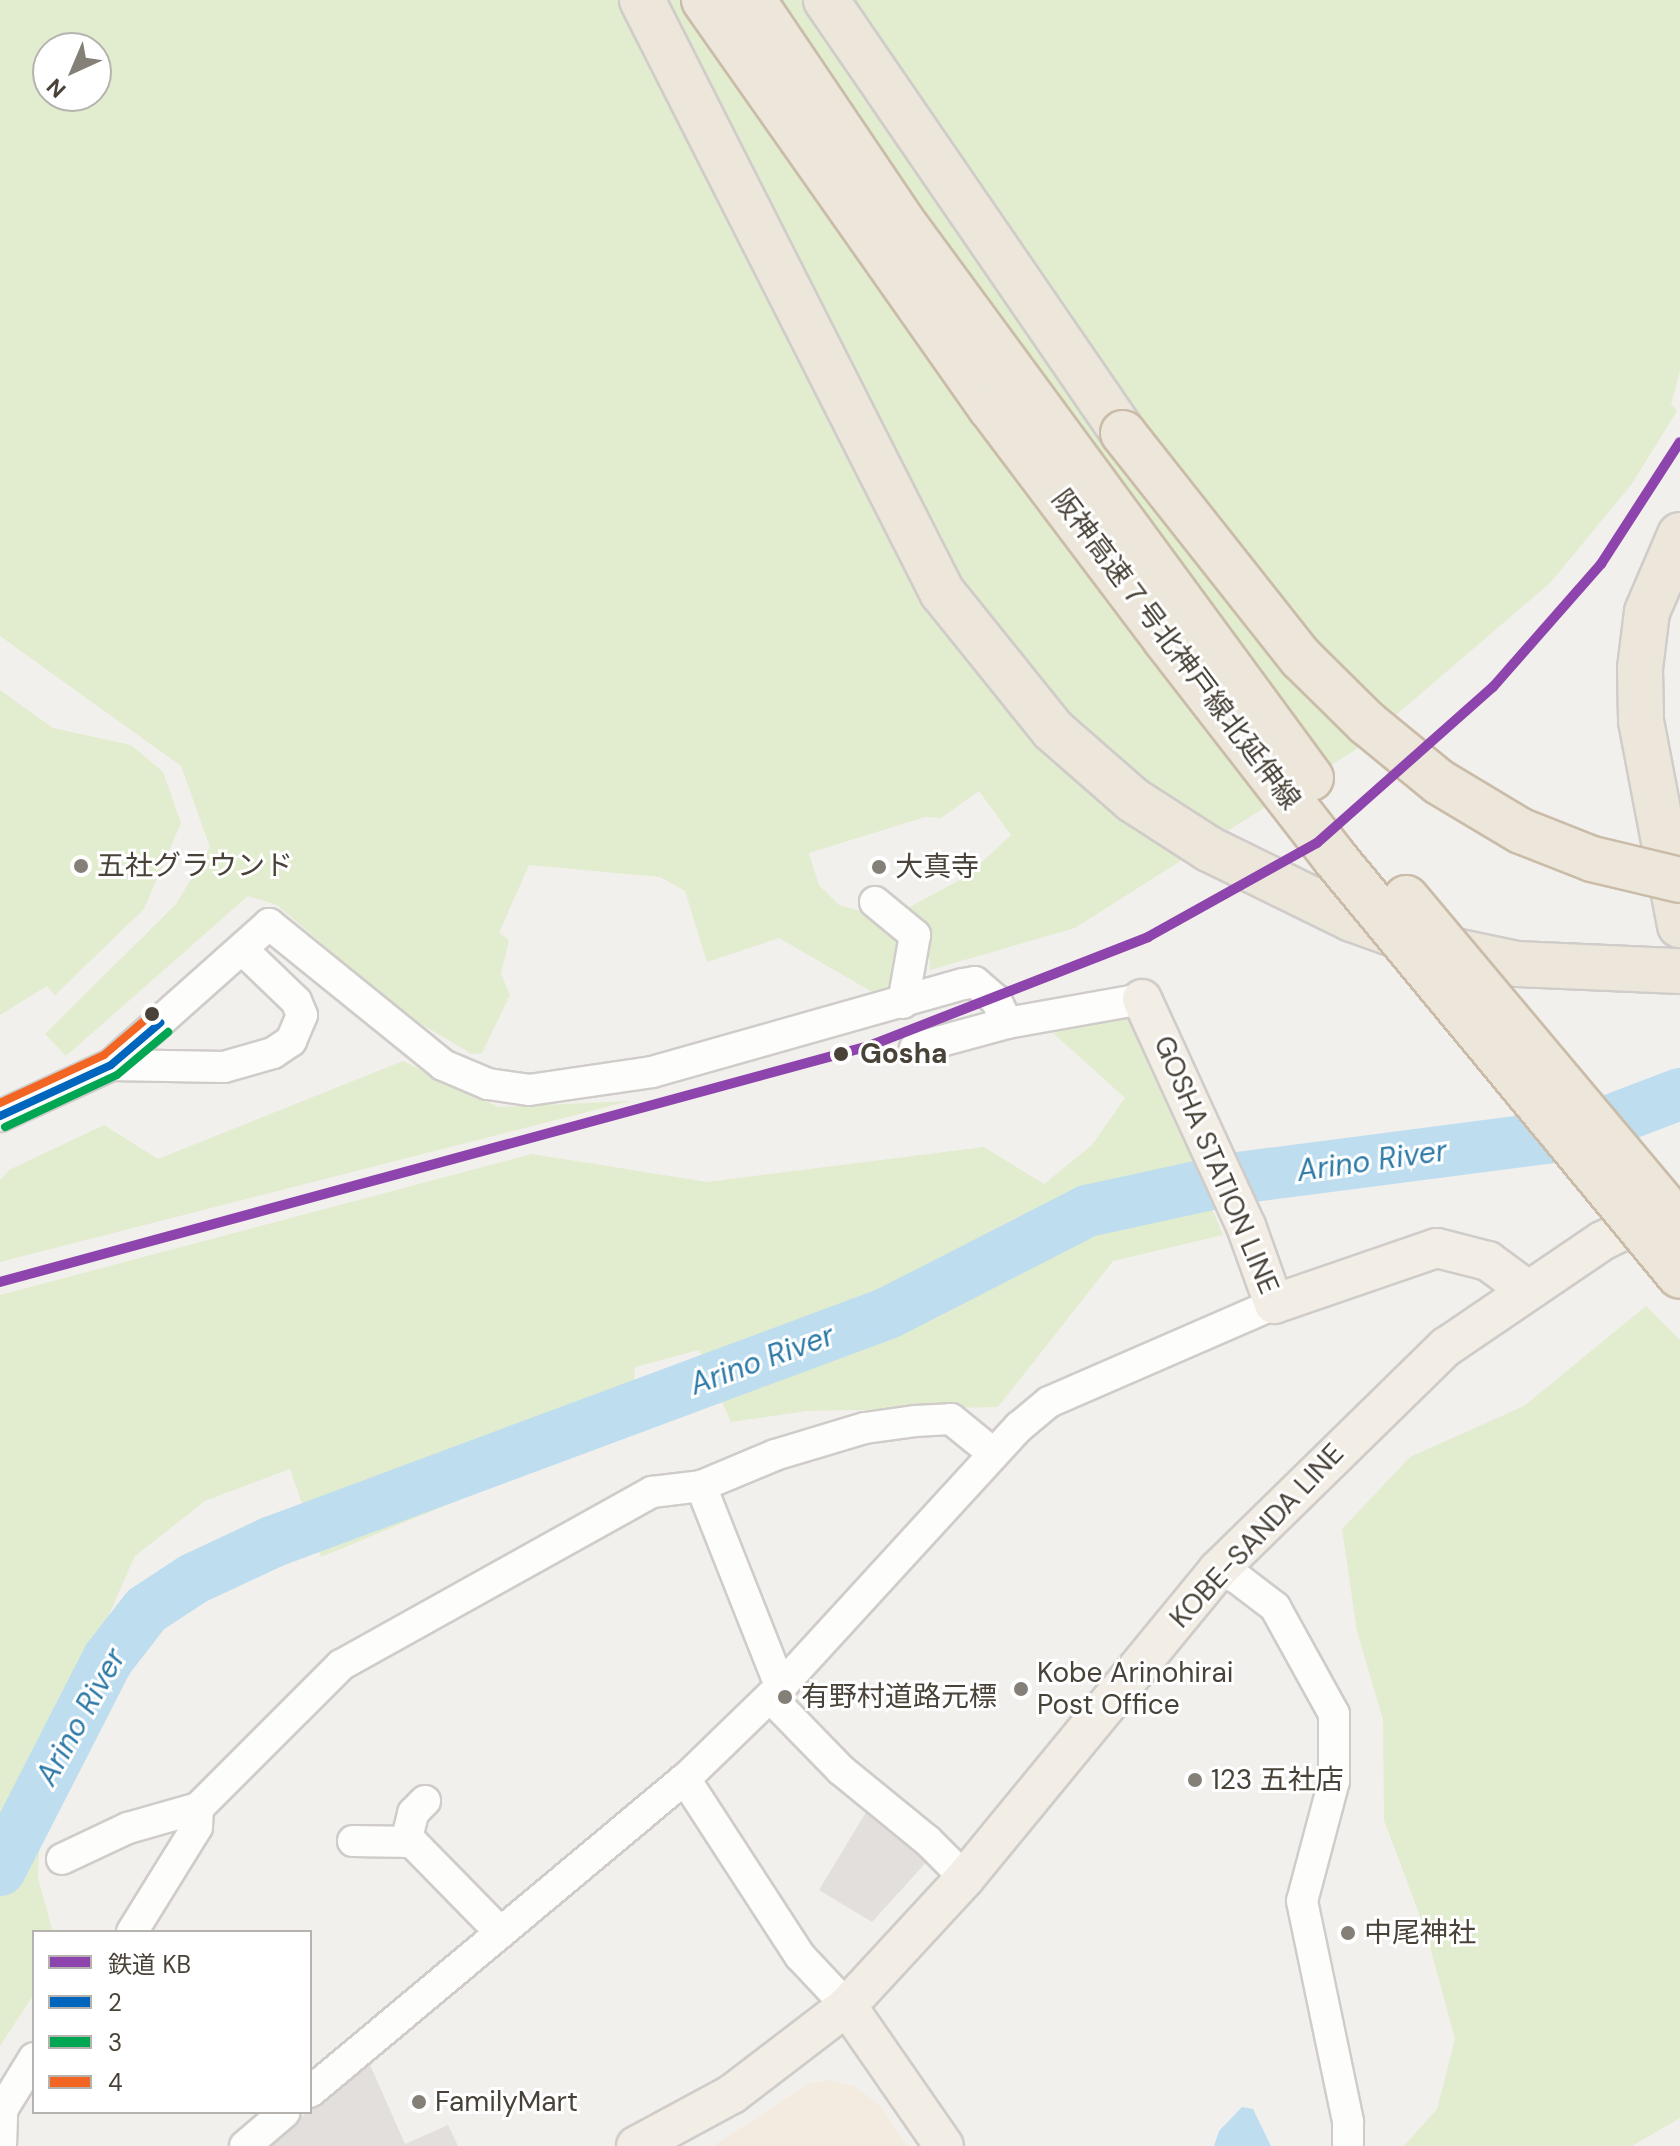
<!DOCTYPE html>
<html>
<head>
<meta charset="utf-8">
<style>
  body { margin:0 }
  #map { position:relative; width:1680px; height:2146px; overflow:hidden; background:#f2f0ed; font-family:"DM Sans","Noto Sans JP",sans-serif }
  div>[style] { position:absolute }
  .commercial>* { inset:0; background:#f4ebe0 }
  .green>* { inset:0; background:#e2ecce }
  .parking>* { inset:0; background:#e2dfdc }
  .water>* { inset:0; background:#bedef0 }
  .river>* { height:52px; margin:-26px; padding:0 26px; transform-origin:26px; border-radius:26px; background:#bedef0 }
  .roads { filter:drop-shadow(2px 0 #cfccc9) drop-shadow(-2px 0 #cfccc9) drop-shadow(0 2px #cfccc9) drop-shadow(0 -2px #cfccc9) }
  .minor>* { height:30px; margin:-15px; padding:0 15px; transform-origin:15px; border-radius:15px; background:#fdfdfc }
  .major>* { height:38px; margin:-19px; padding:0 19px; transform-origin:19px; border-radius:19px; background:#f2ede5 }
  .highway>* { height:44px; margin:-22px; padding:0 22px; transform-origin:22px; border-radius:22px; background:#ece6db }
  .bridges { filter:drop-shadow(2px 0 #cabca8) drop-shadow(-2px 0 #cabca8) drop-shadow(0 2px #cabca8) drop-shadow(0 -2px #cabca8) }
  .highway-bridge>* { height:44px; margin:-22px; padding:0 22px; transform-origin:22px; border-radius:22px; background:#ece6db }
  .bus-1>* { height:8px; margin:-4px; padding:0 4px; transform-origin:4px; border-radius:4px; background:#0065bd }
  .bus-2>* { height:8px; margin:-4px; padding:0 4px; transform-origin:4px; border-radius:4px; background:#00a651 }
  .bus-3>* { height:8px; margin:-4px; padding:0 4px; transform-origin:4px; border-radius:4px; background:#f26522 }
  .rail-1>* { height:10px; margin:-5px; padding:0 5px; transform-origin:5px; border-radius:5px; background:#8e44ad }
  .dots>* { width:22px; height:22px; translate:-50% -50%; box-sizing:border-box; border:4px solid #fff; border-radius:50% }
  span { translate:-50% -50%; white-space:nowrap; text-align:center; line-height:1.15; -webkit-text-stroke:6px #fff; paint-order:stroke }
  .street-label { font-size:28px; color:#494238 }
  .poi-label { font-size:28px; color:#494238 }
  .left { translate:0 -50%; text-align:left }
  .stop-label { font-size:28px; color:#494238; font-weight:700 }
  .water-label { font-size:30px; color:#2d79a6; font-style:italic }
  .legend { position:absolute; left:32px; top:1930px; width:280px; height:184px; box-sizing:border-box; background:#fff; border:2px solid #b6b3af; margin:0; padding:10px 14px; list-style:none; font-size:24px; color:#494238 }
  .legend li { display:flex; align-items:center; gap:16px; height:40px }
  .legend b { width:40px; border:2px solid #b6b3af }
  .north { position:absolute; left:32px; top:32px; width:80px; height:80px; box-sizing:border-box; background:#fff; border:2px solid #b6b3af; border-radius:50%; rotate:224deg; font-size:22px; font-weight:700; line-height:32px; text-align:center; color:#494238 }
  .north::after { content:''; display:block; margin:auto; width:28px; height:36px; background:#847f77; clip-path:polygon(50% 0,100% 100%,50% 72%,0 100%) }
</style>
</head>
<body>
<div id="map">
  <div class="commercial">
    <i style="clip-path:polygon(829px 2080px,854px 2086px,879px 2104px,907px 2146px,713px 2146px,808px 2084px)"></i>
  </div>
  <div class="green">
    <i style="clip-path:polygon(evenodd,0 0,1680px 0,1680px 371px,1671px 404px,1677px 411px,1631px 485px,1551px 582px,1355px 750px,1075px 928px,930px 970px,928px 936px,906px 909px,967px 876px,1011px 835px,979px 791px,941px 818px,925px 817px,809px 853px,819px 885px,839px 905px,874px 915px,900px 939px,895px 986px,872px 992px,779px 938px,707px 962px,685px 891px,660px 877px,529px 865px,499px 933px,509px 940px,501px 974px,510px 995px,482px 1053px,472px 1054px,404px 1014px,277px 905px,248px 896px,66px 1056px,45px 1034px,176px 904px,210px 847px,181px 766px,0 636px,0 0,48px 48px,96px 48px,96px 96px,48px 96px,48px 48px)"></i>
    <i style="clip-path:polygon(0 690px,53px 728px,131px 745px,163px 772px,181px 823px,144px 909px,55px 995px,47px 986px,0 1015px)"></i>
    <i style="clip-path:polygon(1131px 1013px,1223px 1235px,1113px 1261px,998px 1407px,807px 1411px,731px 1422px,699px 1350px,635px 1367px,630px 1429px,321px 1557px,290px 1469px,205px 1501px,135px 1556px,85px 1668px,87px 1737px,40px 1828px,38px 1878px,53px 1932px,34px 1932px,34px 1994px,0 2046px,0 1295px,532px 1154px,707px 1182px,984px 1147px,1044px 1184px,1092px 1145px,1125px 1098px,1053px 1033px)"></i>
    <i style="clip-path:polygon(403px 1061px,499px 1107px,630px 1101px,0 1262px,0 1180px,9px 1170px,104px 1125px,158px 1159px)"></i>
    <i style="clip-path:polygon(1646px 1306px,1680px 1340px,1680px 2118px,1632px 2146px,1404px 2146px,1437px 2109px,1455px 2039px,1426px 1932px,1384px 1820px,1383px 1720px,1357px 1631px,1342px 1529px,1410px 1457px,1524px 1406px)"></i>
  </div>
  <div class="parking">
    <i style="clip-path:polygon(871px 1804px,932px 1856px,872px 1922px,819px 1890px)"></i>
    <i style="clip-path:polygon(368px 2060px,405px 2144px,448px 2125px,458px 2146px,268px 2146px)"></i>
  </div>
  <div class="water">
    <i style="clip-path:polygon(1242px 2107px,1253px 2109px,1271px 2146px,1214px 2146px,1219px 2131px)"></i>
  </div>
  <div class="river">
    <i style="left:0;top:1870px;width:237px;rotate:-62.9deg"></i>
    <i style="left:108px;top:1659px;width:62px;rotate:-52.2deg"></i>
    <i style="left:146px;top:1610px;width:56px;rotate:-33.4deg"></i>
    <i style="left:193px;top:1579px;width:87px;rotate:-25.1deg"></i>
    <i style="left:272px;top:1542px;width:657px;rotate:-20.39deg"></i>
    <i style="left:888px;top:1313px;width:224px;rotate:-27.1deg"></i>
    <i style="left:1087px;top:1211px;width:155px;rotate:-12.3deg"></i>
    <i style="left:1238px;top:1178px;width:340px;rotate:-7.4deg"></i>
    <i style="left:1575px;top:1134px;width:112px;rotate:-20.9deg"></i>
  </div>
  <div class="roads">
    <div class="minor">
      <i style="left:875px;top:902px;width:52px;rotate:39.5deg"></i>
      <i style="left:915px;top:935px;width:69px;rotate:100deg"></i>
      <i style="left:915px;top:1048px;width:95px;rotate:-15.2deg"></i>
      <i style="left:111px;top:1065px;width:113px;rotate:1deg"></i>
      <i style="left:224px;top:1067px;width:51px;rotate:-15.9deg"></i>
      <i style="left:273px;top:1053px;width:22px;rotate:-34deg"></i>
      <i style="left:291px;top:1041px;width:28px;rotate:-67deg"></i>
      <i style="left:302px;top:1015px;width:15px;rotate:-113deg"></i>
      <i style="left:296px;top:1001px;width:75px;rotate:-136.1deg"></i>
      <i style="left:0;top:1116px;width:122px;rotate:-24.7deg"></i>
      <i style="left:111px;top:1065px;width:212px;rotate:-41.7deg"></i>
      <i style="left:269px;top:924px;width:224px;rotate:39deg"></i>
      <i style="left:443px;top:1065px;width:49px;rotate:22.9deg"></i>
      <i style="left:488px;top:1084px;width:41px;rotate:8.3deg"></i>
      <i style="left:529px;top:1090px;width:124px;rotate:-8.3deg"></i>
      <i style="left:652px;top:1072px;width:324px;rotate:-15.8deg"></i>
      <i style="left:964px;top:984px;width:11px;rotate:-10deg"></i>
      <i style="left:975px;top:982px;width:28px;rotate:41deg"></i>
      <i style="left:996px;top:1000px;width:25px;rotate:64deg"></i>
      <i style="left:1007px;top:1023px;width:137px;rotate:-10.1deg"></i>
      <i style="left:701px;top:1486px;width:203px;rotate:68.4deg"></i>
      <i style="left:776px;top:1675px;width:11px;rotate:38deg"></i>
      <i style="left:1218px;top:1570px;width:21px;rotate:23deg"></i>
      <i style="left:1237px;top:1578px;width:48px;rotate:37.3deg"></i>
      <i style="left:1275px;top:1607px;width:122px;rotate:61.1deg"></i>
      <i style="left:1334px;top:1714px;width:67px;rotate:90deg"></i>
      <i style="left:1334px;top:1781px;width:124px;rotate:104.9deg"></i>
      <i style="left:1302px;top:1901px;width:226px;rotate:78.2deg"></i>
      <i style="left:1348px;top:2122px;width:24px;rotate:90deg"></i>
      <i style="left:770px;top:1697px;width:102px;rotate:45.8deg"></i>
      <i style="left:841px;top:1770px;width:112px;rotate:39.2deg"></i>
      <i style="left:928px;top:1841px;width:52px;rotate:45deg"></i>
      <i style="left:685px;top:1779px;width:211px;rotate:57deg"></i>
      <i style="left:800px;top:1956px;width:69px;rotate:46.8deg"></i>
      <i style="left:353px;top:1841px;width:59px;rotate:1deg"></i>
      <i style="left:412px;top:1842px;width:127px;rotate:45.6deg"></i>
      <i style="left:406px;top:1842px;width:30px;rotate:-76deg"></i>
      <i style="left:413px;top:1813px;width:17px;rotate:-45deg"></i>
      <i style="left:62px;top:1859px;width:73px;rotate:-25.2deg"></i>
      <i style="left:128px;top:1828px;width:73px;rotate:-15.9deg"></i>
      <i style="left:198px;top:1808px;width:202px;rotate:-45deg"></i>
      <i style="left:341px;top:1665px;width:356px;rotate:-29.1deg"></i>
      <i style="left:652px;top:1492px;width:49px;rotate:-7deg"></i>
      <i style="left:701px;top:1486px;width:80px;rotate:-22.7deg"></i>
      <i style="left:775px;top:1455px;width:94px;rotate:-16.7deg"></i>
      <i style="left:865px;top:1428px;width:50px;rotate:-8deg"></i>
      <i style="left:915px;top:1421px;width:36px;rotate:-3deg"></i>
      <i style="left:951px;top:1419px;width:55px;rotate:39.1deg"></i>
      <i style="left:132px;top:1932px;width:123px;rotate:-58.2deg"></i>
      <i style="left:197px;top:1827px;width:19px;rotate:-87deg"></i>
      <i style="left:310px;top:2092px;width:488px;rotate:-39.9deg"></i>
      <i style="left:685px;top:1779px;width:139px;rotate:-44.1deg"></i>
      <i style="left:785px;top:1682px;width:346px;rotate:-47.5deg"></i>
      <i style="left:1019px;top:1427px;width:39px;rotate:-40deg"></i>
      <i style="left:1049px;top:1402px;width:245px;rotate:-23.5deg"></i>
      <i style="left:1px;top:2146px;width:36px;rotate:-88deg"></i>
      <i style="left:2px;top:2110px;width:61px;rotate:-58.4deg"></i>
      <i style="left:245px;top:2146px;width:52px;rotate:-40.4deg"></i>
    </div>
    <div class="major">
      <i style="left:1142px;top:999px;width:250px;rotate:65.4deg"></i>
      <i style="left:1246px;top:1226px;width:83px;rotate:70.3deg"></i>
      <i style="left:1274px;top:1304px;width:172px;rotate:-19deg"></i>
      <i style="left:1437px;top:1248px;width:53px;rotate:14.3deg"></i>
      <i style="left:1488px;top:1261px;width:47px;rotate:36.4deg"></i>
      <i style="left:847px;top:2006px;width:170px;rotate:55.3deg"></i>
      <i style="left:636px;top:2146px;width:109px;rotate:-28.4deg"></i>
      <i style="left:732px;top:2094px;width:145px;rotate:-37.4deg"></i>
      <i style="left:847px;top:2006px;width:174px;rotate:-47.3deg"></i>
      <i style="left:965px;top:1878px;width:399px;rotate:-50.6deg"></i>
      <i style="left:1218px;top:1570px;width:319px;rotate:-44.4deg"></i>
      <i style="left:1446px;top:1347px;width:189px;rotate:-34.2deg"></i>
      <i style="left:1602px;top:1241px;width:66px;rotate:-26.2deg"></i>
    </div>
    <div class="highway">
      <i style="left:642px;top:0;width:664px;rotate:63.13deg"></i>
      <i style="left:942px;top:592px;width:177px;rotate:51.2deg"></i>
      <i style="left:1053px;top:730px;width:106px;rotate:41.2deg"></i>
      <i style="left:1133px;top:800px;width:90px;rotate:32.8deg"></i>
      <i style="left:1209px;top:849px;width:159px;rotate:26.1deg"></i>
      <i style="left:1352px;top:919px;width:74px;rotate:19.7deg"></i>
      <i style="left:1422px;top:944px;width:97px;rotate:11.9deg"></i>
      <i style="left:1517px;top:964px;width:163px;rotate:2.5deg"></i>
      <i style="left:826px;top:0;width:525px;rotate:55.55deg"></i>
      <i style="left:1680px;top:535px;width:84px;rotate:113.2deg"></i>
      <i style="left:1647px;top:612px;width:56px;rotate:97.1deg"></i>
      <i style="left:1640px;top:668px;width:53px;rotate:88.9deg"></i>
      <i style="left:1641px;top:721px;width:208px;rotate:79.2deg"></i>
    </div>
  </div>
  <div class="bridges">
    <div class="highway-bridge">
      <i style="left:704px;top:0;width:499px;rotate:54.9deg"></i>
      <i style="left:991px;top:408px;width:289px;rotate:53deg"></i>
      <i style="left:1165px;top:639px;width:276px;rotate:52.2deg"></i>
      <i style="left:1334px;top:857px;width:543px;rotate:50.45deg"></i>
      <i style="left:753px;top:0;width:267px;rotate:56deg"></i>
      <i style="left:902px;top:221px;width:691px;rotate:53.71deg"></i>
      <i style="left:1123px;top:433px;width:287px;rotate:51.7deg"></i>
      <i style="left:1301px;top:658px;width:93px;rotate:44.6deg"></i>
      <i style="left:1367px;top:723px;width:93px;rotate:39.3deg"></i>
      <i style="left:1439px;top:782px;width:96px;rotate:30.9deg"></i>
      <i style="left:1521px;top:831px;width:76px;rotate:21.5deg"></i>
      <i style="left:1592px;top:859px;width:90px;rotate:13.4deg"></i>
      <i style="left:1406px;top:898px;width:427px;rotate:50deg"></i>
    </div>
  </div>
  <div class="bus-1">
    <i style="left:0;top:1116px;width:122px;rotate:-24.7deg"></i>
    <i style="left:111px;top:1065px;width:65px;rotate:-40.6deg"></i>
  </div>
  <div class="bus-2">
    <i style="left:5px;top:1127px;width:123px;rotate:-24.9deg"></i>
    <i style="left:117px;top:1075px;width:67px;rotate:-40.1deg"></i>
  </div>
  <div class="bus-3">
    <i style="left:0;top:1103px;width:115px;rotate:-24.8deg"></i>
    <i style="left:104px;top:1055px;width:63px;rotate:-40.5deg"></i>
  </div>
  <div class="rail-1">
    <i style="left:0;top:1282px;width:900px;rotate:-15.19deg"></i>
    <i style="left:869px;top:1046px;width:300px;rotate:-21.3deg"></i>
    <i style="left:1148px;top:937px;width:193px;rotate:-29.1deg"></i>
    <i style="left:1317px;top:843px;width:235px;rotate:-41.6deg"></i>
    <i style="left:1493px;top:687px;width:164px;rotate:-48.7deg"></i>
    <i style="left:1601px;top:564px;width:145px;rotate:-57.1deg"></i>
  </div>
  <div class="dots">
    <i style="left:81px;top:866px;background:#847f77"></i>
    <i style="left:879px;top:867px;background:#847f77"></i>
    <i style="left:152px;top:1014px;background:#494238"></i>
    <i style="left:841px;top:1054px;background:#494238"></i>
    <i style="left:1021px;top:1689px;background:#847f77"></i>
    <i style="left:785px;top:1697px;background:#847f77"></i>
    <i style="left:1195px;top:1780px;background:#847f77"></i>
    <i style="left:1348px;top:1933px;background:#847f77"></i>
    <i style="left:419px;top:2102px;background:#847f77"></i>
  </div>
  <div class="street-label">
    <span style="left:1176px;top:650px;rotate:53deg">阪神高速７号北神戸線北延伸線</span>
    <span style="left:1216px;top:1165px;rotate:67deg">GOSHA STATION LINE</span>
    <span style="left:1257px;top:1536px;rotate:-47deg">KOBE-SANDA LINE</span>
  </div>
  <div class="poi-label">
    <span class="left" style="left:97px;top:866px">五社グラウンド</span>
    <span class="left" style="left:895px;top:867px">大真寺</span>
    <span class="left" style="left:1037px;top:1689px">Kobe Arinohirai<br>Post Office</span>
    <span class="left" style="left:801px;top:1697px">有野村道路元標</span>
    <span class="left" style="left:1211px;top:1780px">123 五社店</span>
    <span class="left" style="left:1364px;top:1933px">中尾神社</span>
    <span class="left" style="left:435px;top:2102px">FamilyMart</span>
  </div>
  <div class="stop-label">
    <span class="left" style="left:860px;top:1054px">Gosha</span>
  </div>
  <div class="water-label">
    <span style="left:1372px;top:1161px;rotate:-8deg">Arino River</span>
    <span style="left:762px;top:1360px;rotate:-20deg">Arino River</span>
    <span style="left:81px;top:1717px;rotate:-61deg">Arino River</span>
  </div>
  <ul class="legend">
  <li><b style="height:10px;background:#8e44ad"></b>鉄道 KB</li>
  <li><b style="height:10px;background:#0065bd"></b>2</li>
  <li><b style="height:10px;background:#00a651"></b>3</li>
  <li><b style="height:10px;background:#f26522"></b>4</li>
  </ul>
  <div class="north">N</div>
</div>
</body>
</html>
